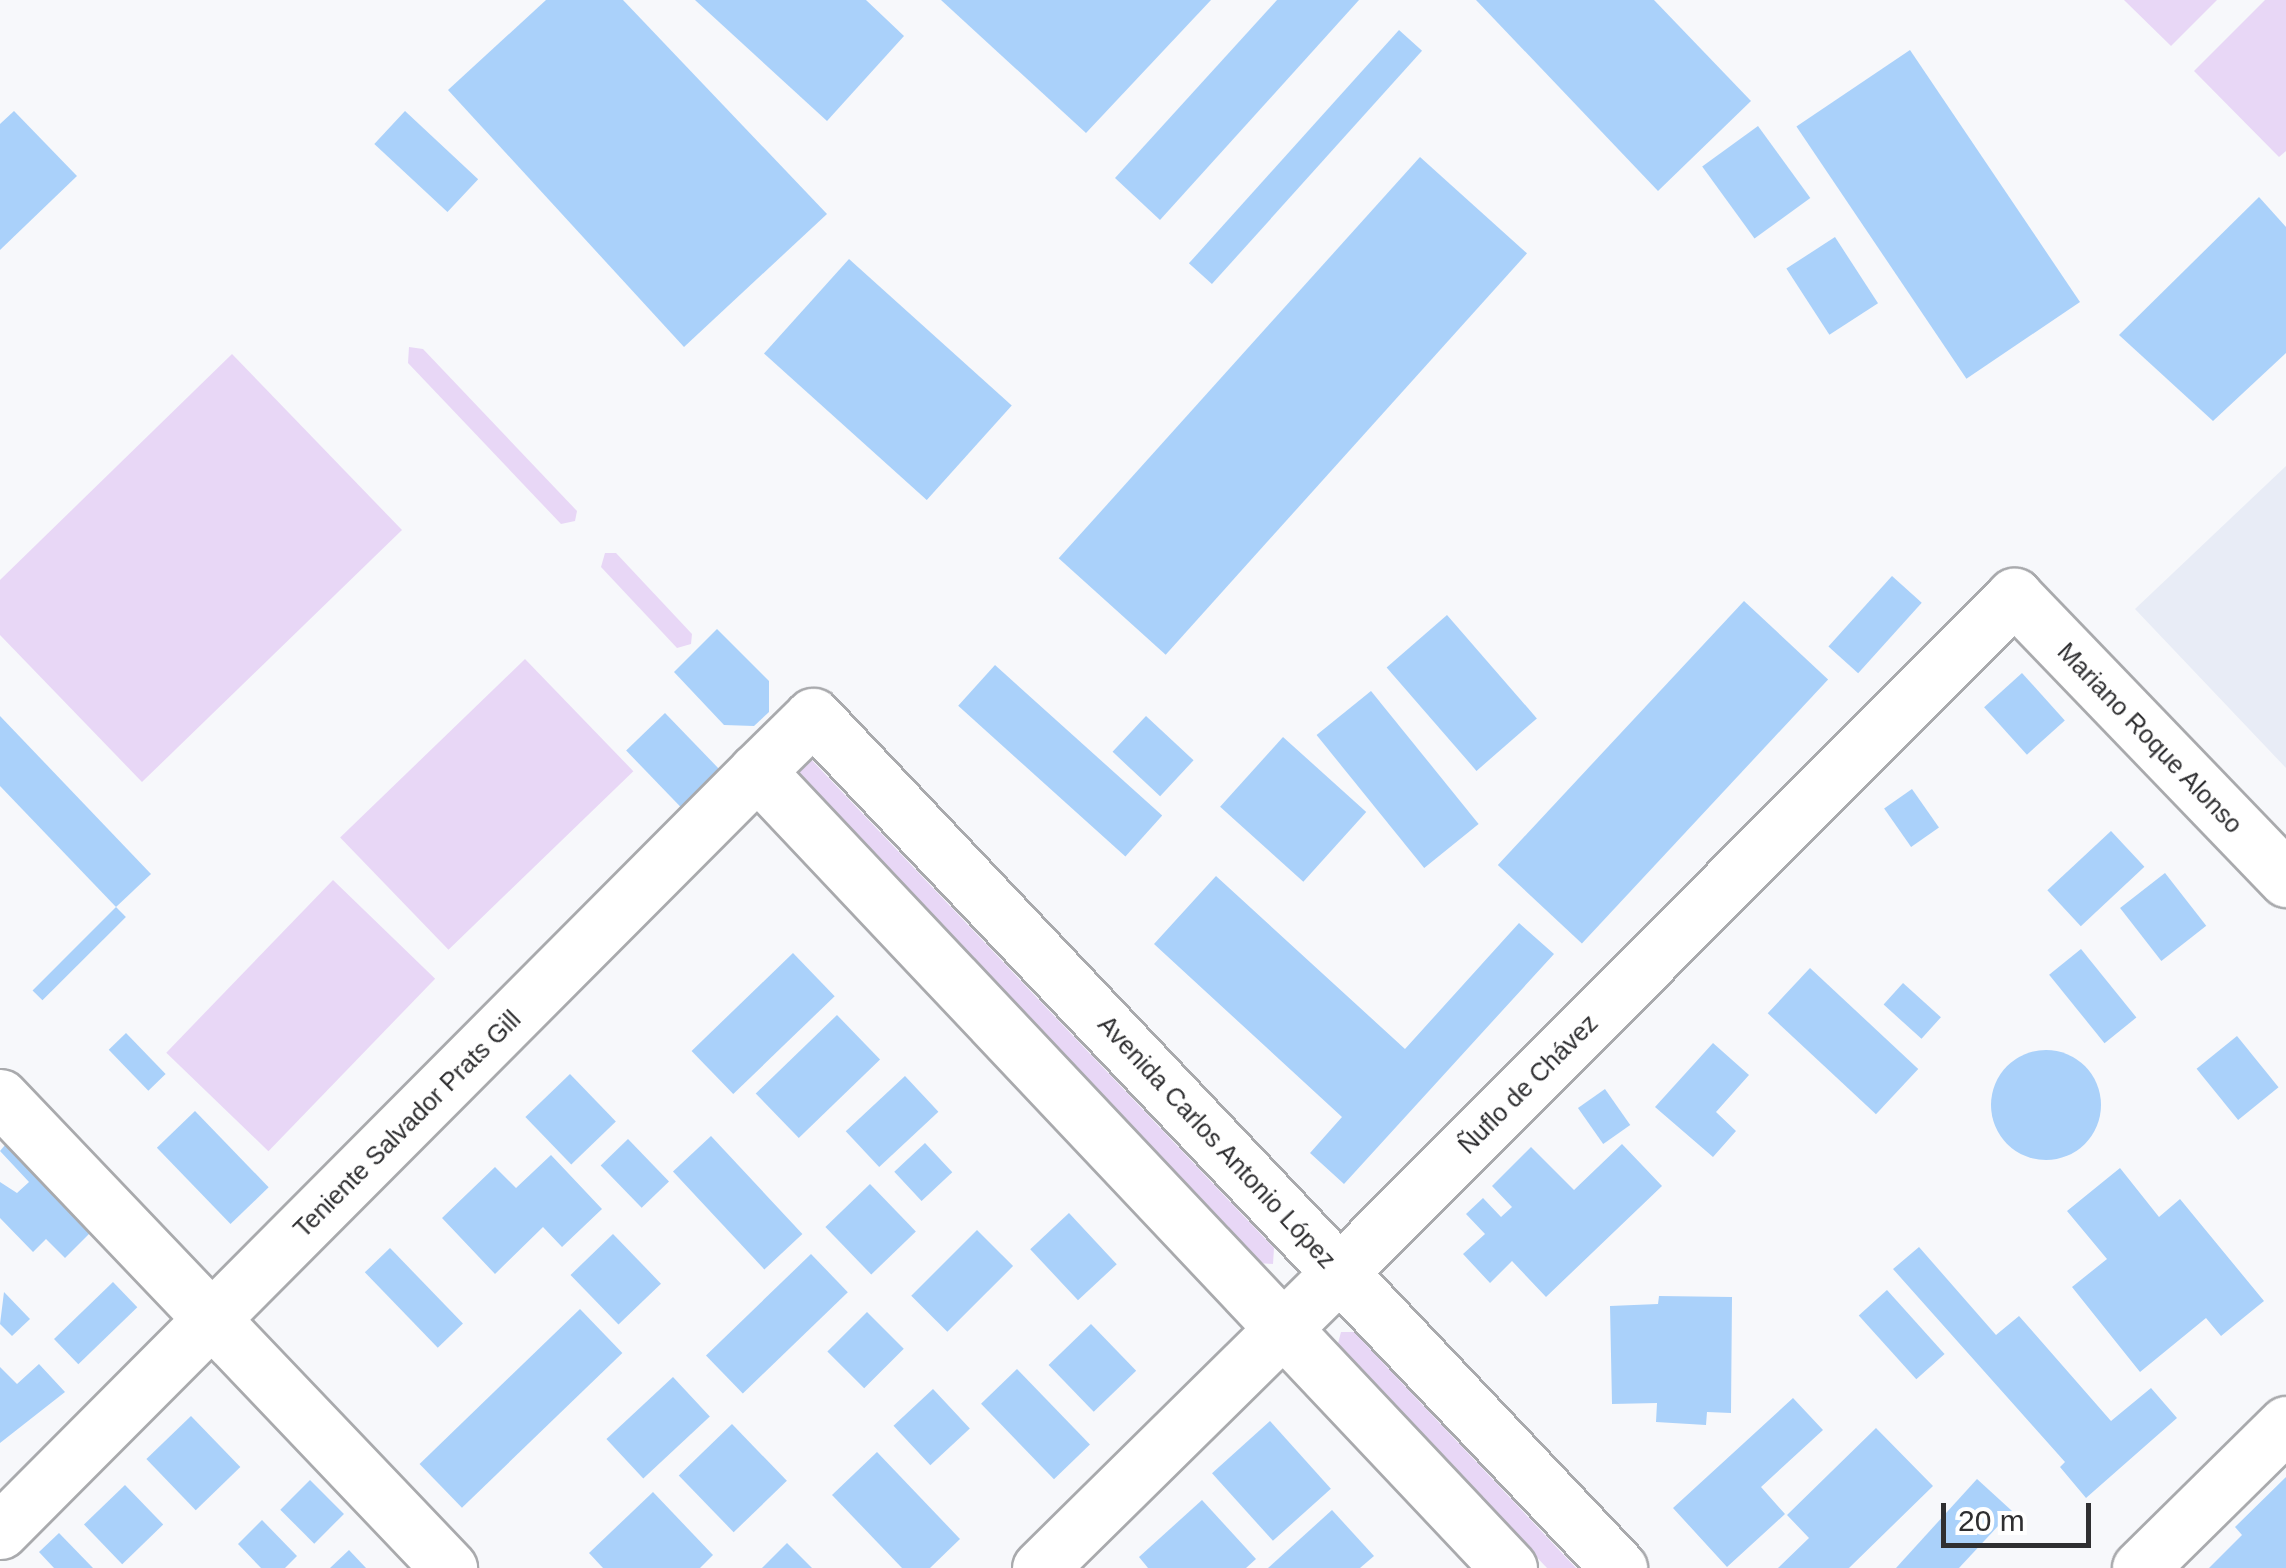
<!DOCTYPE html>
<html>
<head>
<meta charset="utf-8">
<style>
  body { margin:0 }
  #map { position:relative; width:2286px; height:1568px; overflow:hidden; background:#f7f8fb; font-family:Arial,sans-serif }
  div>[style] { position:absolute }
  .built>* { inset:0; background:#e8ecf6 }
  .green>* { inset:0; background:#e8d7f6; transform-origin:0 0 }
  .building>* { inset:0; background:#aad1fa; transform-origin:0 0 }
  .round { border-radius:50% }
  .roads { filter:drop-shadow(2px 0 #a9aaad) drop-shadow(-2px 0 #a9aaad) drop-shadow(0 2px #a9aaad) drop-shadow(0 -2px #a9aaad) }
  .minor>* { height:55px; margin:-27.5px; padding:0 27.5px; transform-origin:27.5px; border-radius:27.5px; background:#fff }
  .tertiary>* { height:55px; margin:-27.5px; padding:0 27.5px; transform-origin:27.5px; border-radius:27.5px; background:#fff }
  .secondary>* { height:55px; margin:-27.5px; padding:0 27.5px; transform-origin:27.5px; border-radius:27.5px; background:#fff }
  span { translate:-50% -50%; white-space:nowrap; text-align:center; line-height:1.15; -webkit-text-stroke:10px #fff; paint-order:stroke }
  .street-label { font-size:25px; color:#2f2f31 }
  .scale { position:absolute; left:1941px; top:1503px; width:150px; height:45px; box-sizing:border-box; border:5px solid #2f2f31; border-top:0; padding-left:12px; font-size:30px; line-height:35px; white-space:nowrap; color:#2f2f31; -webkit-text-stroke:8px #fff; paint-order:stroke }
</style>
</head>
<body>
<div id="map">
  <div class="built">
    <i style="clip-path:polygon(2286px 466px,2286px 768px,2135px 609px)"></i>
  </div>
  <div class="green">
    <i style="clip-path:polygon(2124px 0,2217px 0,2171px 46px)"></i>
    <i style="clip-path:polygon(2265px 0,2286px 0,2286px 151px,2279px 157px,2194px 71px)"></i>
    <i style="clip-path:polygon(409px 347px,423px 349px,577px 511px,575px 521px,561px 524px,408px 363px)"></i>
    <i style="clip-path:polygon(232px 354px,402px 530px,142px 782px,0 635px,0 580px)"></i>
    <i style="clip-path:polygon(605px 553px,616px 553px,692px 634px,691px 644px,677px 648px,601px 567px)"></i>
    <i style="left:525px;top:659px;width:156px;height:257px;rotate:46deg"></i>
    <i style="clip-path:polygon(807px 755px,1274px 1248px,1273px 1264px,1258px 1263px,792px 770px)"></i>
    <i style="left:333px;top:880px;width:142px;height:240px;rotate:44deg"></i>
    <i style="clip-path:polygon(1341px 1332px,1354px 1332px,1576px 1568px,1547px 1568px,1337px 1347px)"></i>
  </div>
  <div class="building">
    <i style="clip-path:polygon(546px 0,623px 0,827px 214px,684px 347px,448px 90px)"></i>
    <i style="clip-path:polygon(695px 0,866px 0,904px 36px,827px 121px)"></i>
    <i style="clip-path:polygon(941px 0,1211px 0,1086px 133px)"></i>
    <i style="clip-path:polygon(1277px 0,1359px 0,1160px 220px,1115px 178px)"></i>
    <i style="clip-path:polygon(1476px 0,1654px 0,1751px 101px,1658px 191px)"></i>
    <i style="left:1399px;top:30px;width:31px;height:314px;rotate:42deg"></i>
    <i style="left:1910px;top:50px;width:304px;height:137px;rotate:56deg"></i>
    <i style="clip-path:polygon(14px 111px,77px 176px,0 250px,0 124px)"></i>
    <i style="left:405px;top:111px;width:100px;height:45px;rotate:43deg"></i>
    <i style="left:1758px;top:126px;width:89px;height:69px;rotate:54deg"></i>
    <i style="left:1420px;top:157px;width:144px;height:540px;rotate:42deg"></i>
    <i style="clip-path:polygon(2259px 197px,2286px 227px,2286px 353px,2213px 421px,2119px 335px)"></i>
    <i style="left:1835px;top:237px;width:79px;height:58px;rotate:57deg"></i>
    <i style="left:849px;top:259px;width:219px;height:127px;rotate:42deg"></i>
    <i style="left:1892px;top:576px;width:40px;height:95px;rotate:42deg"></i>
    <i style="left:1744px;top:601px;width:115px;height:361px;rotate:43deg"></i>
    <i style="left:1447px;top:615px;width:137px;height:80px;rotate:49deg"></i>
    <i style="clip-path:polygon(717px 629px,769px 681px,769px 712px,754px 726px,724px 725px,674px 672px)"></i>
    <i style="left:995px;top:665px;width:225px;height:55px;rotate:42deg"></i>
    <i style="left:2022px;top:673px;width:64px;height:51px;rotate:48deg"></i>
    <i style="left:1371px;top:691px;width:171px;height:70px;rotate:51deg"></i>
    <i style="left:665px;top:713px;width:92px;height:54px;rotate:46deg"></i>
    <i style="clip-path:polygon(0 716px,151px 874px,116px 907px,0 786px)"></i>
    <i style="left:1146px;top:716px;width:65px;height:49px;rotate:43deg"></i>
    <i style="left:1283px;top:737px;width:112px;height:94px;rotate:42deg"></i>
    <i style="left:1912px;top:789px;width:47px;height:34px;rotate:55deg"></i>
    <i style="left:2111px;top:831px;width:49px;height:87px;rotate:47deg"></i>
    <i style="left:2165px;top:873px;width:67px;height:57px;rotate:52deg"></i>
    <i style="clip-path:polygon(1216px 876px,1405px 1049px,1519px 923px,1554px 954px,1344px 1184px,1310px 1153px,1342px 1117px,1154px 944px)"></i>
    <i style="left:116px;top:907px;width:14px;height:118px;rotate:45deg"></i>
    <i style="left:2081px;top:949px;width:88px;height:41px;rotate:51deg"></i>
    <i style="left:793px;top:953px;width:60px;height:141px;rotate:46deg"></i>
    <i style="left:1810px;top:968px;width:148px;height:62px;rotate:43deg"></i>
    <i style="left:1903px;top:983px;width:51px;height:29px;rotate:42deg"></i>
    <i style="left:837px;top:1015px;width:62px;height:113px;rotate:46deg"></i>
    <i style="left:126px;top:1033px;width:57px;height:24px;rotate:46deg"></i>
    <i style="left:2237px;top:1036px;width:66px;height:52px;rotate:51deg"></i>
    <i style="clip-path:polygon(1713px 1043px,1749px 1075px,1716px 1112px,1736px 1131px,1713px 1157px,1655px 1107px)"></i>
    <i class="round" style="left:1991px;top:1050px;width:110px;height:110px"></i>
    <i style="left:570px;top:1074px;width:66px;height:62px;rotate:46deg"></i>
    <i style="left:905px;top:1076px;width:49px;height:81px;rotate:47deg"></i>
    <i style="left:1605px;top:1089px;width:44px;height:33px;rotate:55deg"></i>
    <i style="left:195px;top:1111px;width:106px;height:53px;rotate:46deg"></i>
    <i style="clip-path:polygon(22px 1125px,99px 1224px,65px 1258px,46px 1239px,33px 1252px,0 1218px,0 1182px,17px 1193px,29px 1182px,0 1151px)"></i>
    <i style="left:711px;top:1136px;width:134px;height:52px;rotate:47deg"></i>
    <i style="left:628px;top:1139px;width:59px;height:38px;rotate:46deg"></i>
    <i style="left:925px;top:1143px;width:40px;height:42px;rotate:47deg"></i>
    <i style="clip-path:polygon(1622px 1144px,1662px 1186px,1546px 1297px,1512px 1261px,1490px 1283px,1463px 1254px,1485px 1234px,1466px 1214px,1483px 1198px,1501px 1217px,1512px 1207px,1492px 1186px,1531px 1147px,1574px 1190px)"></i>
    <i style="clip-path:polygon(551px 1155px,602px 1209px,562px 1247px,543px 1227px,495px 1274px,442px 1218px,495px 1167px,516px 1188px)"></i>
    <i style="clip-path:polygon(2120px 1168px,2159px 1217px,2180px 1199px,2264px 1301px,2221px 1336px,2206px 1318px,2140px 1372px,2072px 1287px,2107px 1259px,2067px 1211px)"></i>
    <i style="left:870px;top:1184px;width:66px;height:62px;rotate:46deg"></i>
    <i style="left:1069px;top:1213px;width:70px;height:53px;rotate:47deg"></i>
    <i style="left:977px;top:1230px;width:51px;height:93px;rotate:45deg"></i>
    <i style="left:613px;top:1234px;width:69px;height:59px;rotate:46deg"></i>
    <i style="clip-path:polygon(1919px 1247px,1996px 1335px,2019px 1316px,2111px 1421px,2151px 1388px,2177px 1418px,2086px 1498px,2060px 1467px,2065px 1462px,1893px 1269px)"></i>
    <i style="left:390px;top:1248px;width:105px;height:35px;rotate:46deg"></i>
    <i style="left:811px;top:1254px;width:53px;height:146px;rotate:46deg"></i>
    <i style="left:113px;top:1282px;width:35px;height:82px;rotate:46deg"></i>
    <i style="left:1887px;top:1290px;width:86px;height:38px;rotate:48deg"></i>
    <i style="clip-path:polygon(4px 1292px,30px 1319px,12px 1336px,0 1324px)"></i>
    <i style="clip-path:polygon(1659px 1296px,1732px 1297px,1731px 1413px,1707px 1412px,1706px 1425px,1656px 1422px,1657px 1403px,1612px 1404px,1610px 1306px,1658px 1304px)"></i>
    <i style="left:580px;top:1309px;width:61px;height:223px;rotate:46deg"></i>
    <i style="left:867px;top:1312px;width:52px;height:56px;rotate:45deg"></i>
    <i style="left:1091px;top:1324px;width:65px;height:59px;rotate:46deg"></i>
    <i style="clip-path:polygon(39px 1364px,65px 1392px,0 1443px,0 1367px,17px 1384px)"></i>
    <i style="left:1017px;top:1369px;width:105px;height:50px;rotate:46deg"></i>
    <i style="left:673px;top:1377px;width:54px;height:91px;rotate:47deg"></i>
    <i style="left:933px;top:1389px;width:54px;height:54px;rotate:47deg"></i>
    <i style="clip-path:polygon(1793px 1398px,1823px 1430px,1761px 1487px,1785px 1514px,1727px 1567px,1673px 1508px)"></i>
    <i style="left:191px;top:1416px;width:71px;height:62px;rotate:46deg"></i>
    <i style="left:1270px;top:1421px;width:91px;height:78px;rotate:48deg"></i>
    <i style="left:732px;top:1424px;width:79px;height:74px;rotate:46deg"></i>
    <i style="clip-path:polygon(1876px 1428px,1933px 1486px,1849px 1568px,1778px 1568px,1809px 1538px,1787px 1515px)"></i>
    <i style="clip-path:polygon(877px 1452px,960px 1539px,930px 1568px,902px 1568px,832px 1495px)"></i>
    <i style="clip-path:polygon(2286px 1477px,2286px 1568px,2209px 1568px,2242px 1535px,2235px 1527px)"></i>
    <i style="clip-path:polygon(1977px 1479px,2012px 1511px,1959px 1568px,1896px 1568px)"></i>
    <i style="left:310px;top:1480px;width:48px;height:42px;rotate:45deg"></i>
    <i style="left:125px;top:1485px;width:55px;height:57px;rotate:46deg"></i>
    <i style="clip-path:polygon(653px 1492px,713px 1555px,700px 1568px,603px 1568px,589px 1553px)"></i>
    <i style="clip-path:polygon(1202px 1500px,1256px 1559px,1246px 1568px,1148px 1568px,1139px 1557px)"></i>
    <i style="clip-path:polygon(1332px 1510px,1374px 1556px,1360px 1568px,1268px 1568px)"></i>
    <i style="clip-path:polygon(262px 1520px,297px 1556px,285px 1568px,261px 1568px,238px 1544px)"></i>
    <i style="clip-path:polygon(59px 1533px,93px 1568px,54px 1568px,39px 1552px)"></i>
    <i style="clip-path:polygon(787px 1543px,812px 1568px,762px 1568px)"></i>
    <i style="clip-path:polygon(349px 1550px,366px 1568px,330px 1568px)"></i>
  </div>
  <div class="roads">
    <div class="minor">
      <i style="left:0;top:1097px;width:651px;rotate:46.37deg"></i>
      <i style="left:1340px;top:1272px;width:955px;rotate:-45.08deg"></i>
      <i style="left:2014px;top:596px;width:393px;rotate:46.1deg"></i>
      <i style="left:0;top:1531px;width:1073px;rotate:-45.11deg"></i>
      <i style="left:2140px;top:1568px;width:205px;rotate:-44.6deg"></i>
    </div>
    <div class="tertiary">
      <i style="left:1040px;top:1568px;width:421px;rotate:-44.6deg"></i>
    </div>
    <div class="secondary">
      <i style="left:1509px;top:1568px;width:1096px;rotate:-133.34deg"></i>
      <i style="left:757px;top:771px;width:78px;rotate:-44.5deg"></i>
      <i style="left:813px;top:716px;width:1173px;rotate:46.59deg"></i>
    </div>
  </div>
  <div class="street-label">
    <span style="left:2150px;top:738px;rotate:46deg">Mariano Roque Alonso</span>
    <span style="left:1528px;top:1084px;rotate:-45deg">Ñuflo de Chávez</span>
    <span style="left:407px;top:1124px;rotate:-45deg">Teniente Salvador Prats Gill</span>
    <span style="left:1217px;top:1142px;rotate:47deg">Avenida Carlos Antonio López</span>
  </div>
  <div class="scale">20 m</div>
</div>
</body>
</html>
